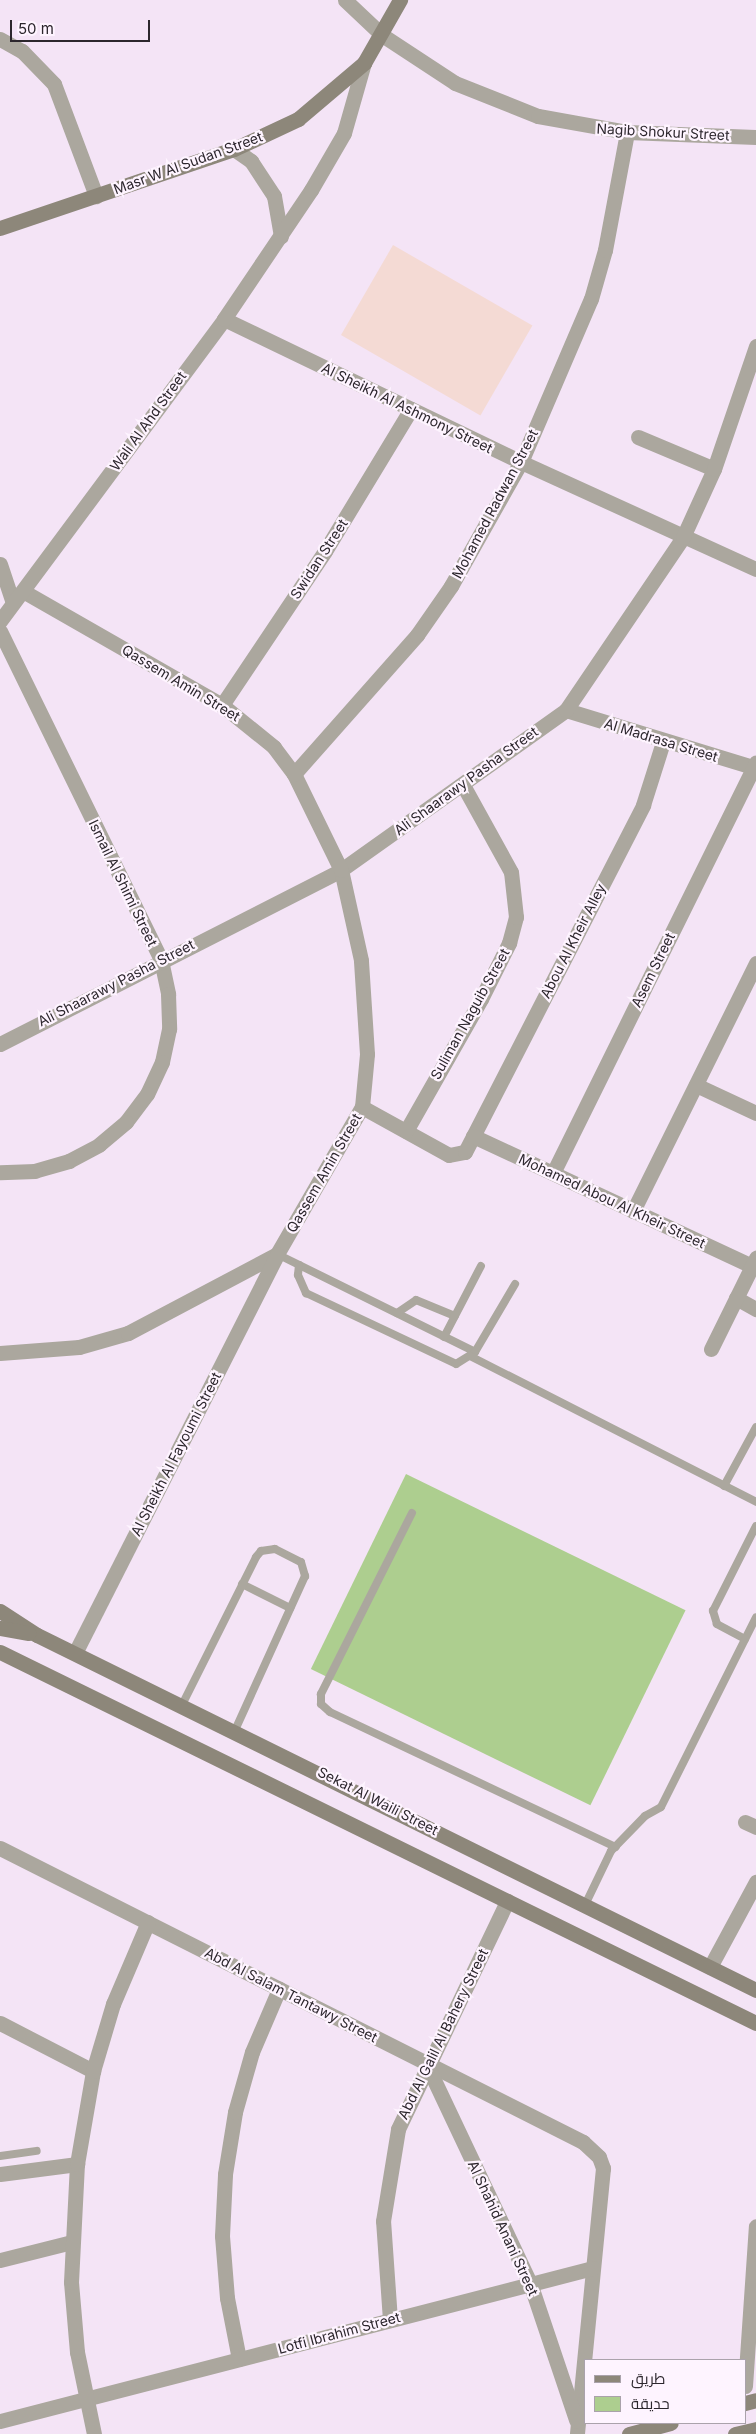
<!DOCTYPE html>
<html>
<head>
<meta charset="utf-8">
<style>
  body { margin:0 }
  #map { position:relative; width:756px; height:2434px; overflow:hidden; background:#f4e4f6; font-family:Inter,Cairo,sans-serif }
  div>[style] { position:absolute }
  .commercial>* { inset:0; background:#f4dad4; transform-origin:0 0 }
  .green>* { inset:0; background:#adce8f; transform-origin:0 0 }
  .service>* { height:8px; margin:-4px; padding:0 4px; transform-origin:4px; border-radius:4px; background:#aba79e }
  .minor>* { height:15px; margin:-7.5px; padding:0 7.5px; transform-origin:7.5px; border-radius:7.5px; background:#aba79e }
  .tertiary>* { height:15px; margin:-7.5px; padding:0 7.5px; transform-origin:7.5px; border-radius:7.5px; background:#aba79e }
  .secondary>* { height:15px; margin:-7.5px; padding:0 7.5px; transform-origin:7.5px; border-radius:7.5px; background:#8d877a }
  span { translate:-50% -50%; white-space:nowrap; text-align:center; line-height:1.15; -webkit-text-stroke:4.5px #fef4ff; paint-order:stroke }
  .street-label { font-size:14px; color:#2c262d }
  .legend { position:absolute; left:584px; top:2359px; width:162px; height:65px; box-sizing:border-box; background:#fef4ff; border:1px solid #aaa2ab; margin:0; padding:6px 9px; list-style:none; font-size:15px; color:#2c262d }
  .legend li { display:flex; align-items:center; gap:10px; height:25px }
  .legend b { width:25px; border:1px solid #aaa2ab }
  .scale { position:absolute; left:10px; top:20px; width:140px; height:22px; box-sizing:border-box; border:2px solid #2c262d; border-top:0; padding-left:6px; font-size:15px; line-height:18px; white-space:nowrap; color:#2c262d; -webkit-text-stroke:4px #fef4ff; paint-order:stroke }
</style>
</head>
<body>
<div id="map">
  <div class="commercial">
    <i style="left:393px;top:245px;width:161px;height:104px;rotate:30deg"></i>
  </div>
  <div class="green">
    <i style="left:406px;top:1474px;width:311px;height:217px;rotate:26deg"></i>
  </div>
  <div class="service">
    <i style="left:277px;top:1254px;width:221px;rotate:26.3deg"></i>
    <i style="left:299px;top:1265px;width:10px;rotate:96deg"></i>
    <i style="left:298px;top:1275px;width:20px;rotate:66deg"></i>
    <i style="left:306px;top:1293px;width:166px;rotate:25.3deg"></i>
    <i style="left:456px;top:1364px;width:22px;rotate:-32deg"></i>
    <i style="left:475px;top:1352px;width:79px;rotate:-59.5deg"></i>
    <i style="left:397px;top:1313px;width:23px;rotate:-34deg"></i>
    <i style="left:416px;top:1300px;width:42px;rotate:22.3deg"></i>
    <i style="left:444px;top:1337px;width:80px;rotate:-62.5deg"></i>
    <i style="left:470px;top:1356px;width:321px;rotate:27deg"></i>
    <i style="left:724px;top:1486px;width:67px;rotate:-61.5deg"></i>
    <i style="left:412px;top:1513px;width:203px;rotate:116.7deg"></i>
    <i style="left:321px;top:1694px;width:10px;rotate:90deg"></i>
    <i style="left:321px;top:1704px;width:12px;rotate:42deg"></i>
    <i style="left:330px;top:1712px;width:316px;rotate:25.3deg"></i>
    <i style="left:242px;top:1584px;width:54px;rotate:26.6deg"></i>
    <i style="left:745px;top:1639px;width:32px;rotate:-152deg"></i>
    <i style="left:717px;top:1624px;width:14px;rotate:-107deg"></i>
    <i style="left:713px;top:1611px;width:95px;rotate:-63.2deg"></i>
    <i style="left:182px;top:1705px;width:165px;rotate:-63.4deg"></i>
    <i style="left:256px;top:1557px;width:8px;rotate:-50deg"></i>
    <i style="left:261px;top:1551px;width:14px;rotate:-8deg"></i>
    <i style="left:275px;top:1549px;width:29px;rotate:27deg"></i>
    <i style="left:301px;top:1562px;width:15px;rotate:74deg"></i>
    <i style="left:305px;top:1576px;width:169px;rotate:114.4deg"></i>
    <i style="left:585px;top:1905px;width:60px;rotate:-64.3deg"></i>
    <i style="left:611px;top:1851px;width:49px;rotate:-45.8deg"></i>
    <i style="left:645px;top:1816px;width:18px;rotate:-29deg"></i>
    <i style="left:661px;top:1807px;width:212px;rotate:-63.4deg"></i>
    <i style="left:0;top:2156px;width:37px;rotate:-8deg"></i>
  </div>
  <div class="minor">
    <i style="left:382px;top:35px;width:87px;rotate:33.3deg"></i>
    <i style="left:455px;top:83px;width:89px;rotate:21.7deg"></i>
    <i style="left:538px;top:116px;width:90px;rotate:10.2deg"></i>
    <i style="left:627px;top:132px;width:129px;rotate:2.2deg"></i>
    <i style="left:0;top:39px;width:25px;rotate:29deg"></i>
    <i style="left:22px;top:51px;width:46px;rotate:45.9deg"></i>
    <i style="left:54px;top:84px;width:120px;rotate:69.4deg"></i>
    <i style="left:224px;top:319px;width:330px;rotate:25.7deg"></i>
    <i style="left:521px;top:462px;width:258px;rotate:24.5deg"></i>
    <i style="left:638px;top:437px;width:82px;rotate:22.8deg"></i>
    <i style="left:0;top:564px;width:41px;rotate:71.6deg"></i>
    <i style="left:0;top:631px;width:366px;rotate:63.9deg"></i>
    <i style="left:161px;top:960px;width:35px;rotate:78deg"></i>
    <i style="left:168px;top:994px;width:35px;rotate:88deg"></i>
    <i style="left:169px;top:1029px;width:34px;rotate:102deg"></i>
    <i style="left:162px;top:1062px;width:35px;rotate:115deg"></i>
    <i style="left:147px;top:1094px;width:35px;rotate:127deg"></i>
    <i style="left:126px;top:1122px;width:35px;rotate:140deg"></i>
    <i style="left:99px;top:1145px;width:34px;rotate:152deg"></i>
    <i style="left:69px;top:1161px;width:35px;rotate:164deg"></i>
    <i style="left:35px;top:1171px;width:35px;rotate:178deg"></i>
    <i style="left:222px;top:705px;width:185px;rotate:-56.2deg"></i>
    <i style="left:325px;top:551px;width:166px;rotate:-58.8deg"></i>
    <i style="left:566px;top:710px;width:199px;rotate:17deg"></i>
    <i style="left:294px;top:774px;width:186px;rotate:-48.5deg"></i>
    <i style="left:417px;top:635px;width:60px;rotate:-55.2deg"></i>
    <i style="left:451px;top:586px;width:142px;rotate:-60.6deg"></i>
    <i style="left:521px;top:462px;width:177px;rotate:-66.8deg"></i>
    <i style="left:591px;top:299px;width:51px;rotate:-74.1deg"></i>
    <i style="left:605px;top:250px;width:120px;rotate:-79.4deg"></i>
    <i style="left:0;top:1044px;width:383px;rotate:-27deg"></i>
    <i style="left:341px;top:870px;width:276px;rotate:-35.4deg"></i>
    <i style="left:566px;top:710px;width:209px;rotate:-55.9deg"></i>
    <i style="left:683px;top:537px;width:75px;rotate:-65.5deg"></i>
    <i style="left:714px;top:469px;width:130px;rotate:-71.1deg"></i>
    <i style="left:696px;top:1085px;width:66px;rotate:25deg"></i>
    <i style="left:362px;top:1107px;width:99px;rotate:28.9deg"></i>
    <i style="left:449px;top:1155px;width:16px;rotate:-11deg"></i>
    <i style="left:465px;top:1152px;width:390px;rotate:-62.8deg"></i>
    <i style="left:643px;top:805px;width:66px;rotate:-72.4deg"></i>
    <i style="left:406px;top:1131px;width:152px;rotate:-60.4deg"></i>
    <i style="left:481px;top:999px;width:63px;rotate:-63.4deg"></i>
    <i style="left:509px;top:943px;width:27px;rotate:-75deg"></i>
    <i style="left:516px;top:917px;width:45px;rotate:-96.3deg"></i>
    <i style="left:511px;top:872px;width:99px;rotate:-118.9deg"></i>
    <i style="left:473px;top:1136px;width:308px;rotate:25deg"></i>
    <i style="left:553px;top:1173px;width:458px;rotate:-63.7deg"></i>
    <i style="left:633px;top:1211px;width:277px;rotate:-63.6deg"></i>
    <i style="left:736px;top:1298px;width:23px;rotate:29deg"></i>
    <i style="left:711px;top:1349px;width:102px;rotate:-63.7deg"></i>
    <i style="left:0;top:1353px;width:79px;rotate:-4.3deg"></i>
    <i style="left:79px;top:1347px;width:51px;rotate:-15.9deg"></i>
    <i style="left:128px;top:1333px;width:169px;rotate:-27.9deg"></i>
    <i style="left:277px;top:1254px;width:170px;rotate:-60deg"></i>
    <i style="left:362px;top:1107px;width:53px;rotate:-84.6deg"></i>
    <i style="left:367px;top:1054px;width:94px;rotate:-93.7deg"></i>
    <i style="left:361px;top:960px;width:92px;rotate:-102.5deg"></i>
    <i style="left:341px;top:870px;width:107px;rotate:-116.1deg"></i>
    <i style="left:294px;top:774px;width:34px;rotate:-127deg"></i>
    <i style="left:274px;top:747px;width:67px;rotate:-141.1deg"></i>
    <i style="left:222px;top:705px;width:229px;rotate:-150.2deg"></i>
    <i style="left:75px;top:1653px;width:447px;rotate:-63.1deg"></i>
    <i style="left:745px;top:1822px;width:12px;rotate:24deg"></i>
    <i style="left:0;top:1848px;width:653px;rotate:26.76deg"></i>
    <i style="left:583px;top:2142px;width:22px;rotate:43deg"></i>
    <i style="left:599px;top:2157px;width:12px;rotate:70deg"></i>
    <i style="left:603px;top:2168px;width:267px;rotate:95.6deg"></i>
    <i style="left:710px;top:1967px;width:97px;rotate:-61.6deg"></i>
    <i style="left:0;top:2023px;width:105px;rotate:27.3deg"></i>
    <i style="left:426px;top:2063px;width:243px;rotate:64.7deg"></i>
    <i style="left:530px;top:2283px;width:145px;rotate:71.4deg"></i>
    <i style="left:0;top:2174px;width:78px;rotate:-7.4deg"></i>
    <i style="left:0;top:2260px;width:74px;rotate:-14deg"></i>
    <i style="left:390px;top:2320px;width:99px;rotate:-94deg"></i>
    <i style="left:383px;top:2221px;width:93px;rotate:-80.7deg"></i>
    <i style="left:398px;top:2129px;width:253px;rotate:-64.4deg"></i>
    <i style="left:239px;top:2359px;width:62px;rotate:-101.1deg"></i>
    <i style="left:227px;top:2298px;width:62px;rotate:-94.6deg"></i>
    <i style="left:222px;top:2236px;width:62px;rotate:-87.2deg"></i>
    <i style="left:225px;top:2174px;width:63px;rotate:-80.8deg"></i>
    <i style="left:235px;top:2112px;width:62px;rotate:-74.2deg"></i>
    <i style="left:252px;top:2052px;width:69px;rotate:-66.8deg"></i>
    <i style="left:745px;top:2386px;width:160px;rotate:-86.1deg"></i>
    <i style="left:0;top:2421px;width:612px;rotate:-14.47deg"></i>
    <i style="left:94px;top:2434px;width:84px;rotate:-101.7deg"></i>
    <i style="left:77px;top:2352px;width:70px;rotate:-94.9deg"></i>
    <i style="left:71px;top:2282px;width:118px;rotate:-87.1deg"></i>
    <i style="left:77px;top:2164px;width:94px;rotate:-80.2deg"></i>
    <i style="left:93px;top:2071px;width:70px;rotate:-73.4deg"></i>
    <i style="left:113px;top:2004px;width:89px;rotate:-66.9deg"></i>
  </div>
  <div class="tertiary">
    <i style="left:345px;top:0;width:51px;rotate:43.4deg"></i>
    <i style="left:234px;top:149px;width:21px;rotate:35deg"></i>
    <i style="left:251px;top:161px;width:42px;rotate:56.7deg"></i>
    <i style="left:274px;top:196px;width:41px;rotate:80.1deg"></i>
    <i style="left:0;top:621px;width:376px;rotate:-53.4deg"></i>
    <i style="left:224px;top:319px;width:156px;rotate:-56deg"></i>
    <i style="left:311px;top:190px;width:66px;rotate:-59.9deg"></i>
    <i style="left:344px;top:133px;width:73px;rotate:-74.1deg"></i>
  </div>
  <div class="secondary">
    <i style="left:0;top:228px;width:247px;rotate:-18.7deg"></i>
    <i style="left:234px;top:149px;width:71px;rotate:-25.1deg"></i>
    <i style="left:298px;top:119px;width:87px;rotate:-40.3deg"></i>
    <i style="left:364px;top:63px;width:73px;rotate:-60.3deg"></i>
    <i style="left:0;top:1611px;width:44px;rotate:33deg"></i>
    <i style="left:37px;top:1635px;width:802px;rotate:26.28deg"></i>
    <i style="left:0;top:1628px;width:29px;rotate:10deg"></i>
    <i style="left:0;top:1652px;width:842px;rotate:26.14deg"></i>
    <i style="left:745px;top:2403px;width:11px;rotate:-15deg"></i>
    <i style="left:629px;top:2434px;width:43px;rotate:-14.7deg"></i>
    <i style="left:735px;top:2434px;width:22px;rotate:-13deg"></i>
  </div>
  <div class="street-label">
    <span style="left:663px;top:132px;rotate:3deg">Nagib Shokur Street</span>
    <span style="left:188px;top:163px;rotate:-20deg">Masr W Al Sudan Street</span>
    <span style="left:407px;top:408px;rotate:26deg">Al Sheikh Al Ashmony Street</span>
    <span style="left:148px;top:421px;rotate:-54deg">Wali Al Ahd Street</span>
    <span style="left:495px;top:504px;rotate:-62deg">Mohamed Radwan Street</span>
    <span style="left:319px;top:559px;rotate:-57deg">Swidan Street</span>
    <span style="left:181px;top:683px;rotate:31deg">Qassem Amin Street</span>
    <span style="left:661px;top:740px;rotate:17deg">Al Madrasa Street</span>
    <span style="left:466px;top:781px;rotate:-36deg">Ali Shaarawy Pasha Street</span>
    <span style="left:123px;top:883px;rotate:64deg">Ismail Al Shimi Street</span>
    <span style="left:573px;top:941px;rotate:-63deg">Abou Al Kheir Alley</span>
    <span style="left:653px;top:970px;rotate:-64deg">Asem Street</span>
    <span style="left:116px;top:983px;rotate:-27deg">Ali Shaarawy Pasha Street</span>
    <span style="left:470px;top:1014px;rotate:-61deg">Suliman Naguib Street</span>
    <span style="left:324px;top:1173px;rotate:-60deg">Qassem Amin Street</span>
    <span style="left:612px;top:1201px;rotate:25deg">Mohamed Abou Al Kheir Street</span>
    <span style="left:176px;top:1454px;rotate:-63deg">Al Sheikh Al Fayoumi Street</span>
    <span style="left:378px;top:1801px;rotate:27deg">Sekat Al Waili Street</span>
    <span style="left:291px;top:1995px;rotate:27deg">Abd Al Salam Tantawy Street</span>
    <span style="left:443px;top:2034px;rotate:-64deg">Abd Al Galil Al Bahery Street</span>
    <span style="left:503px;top:2228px;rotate:65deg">Al Shahid Anani Street</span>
    <span style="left:339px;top:2333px;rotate:-15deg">Lotfi Ibrahim Street</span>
  </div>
  <ul class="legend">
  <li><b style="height:6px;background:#8d877a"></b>طريق</li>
  <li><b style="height:14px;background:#adce8f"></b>حديقة</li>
  </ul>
  <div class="scale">50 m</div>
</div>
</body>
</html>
